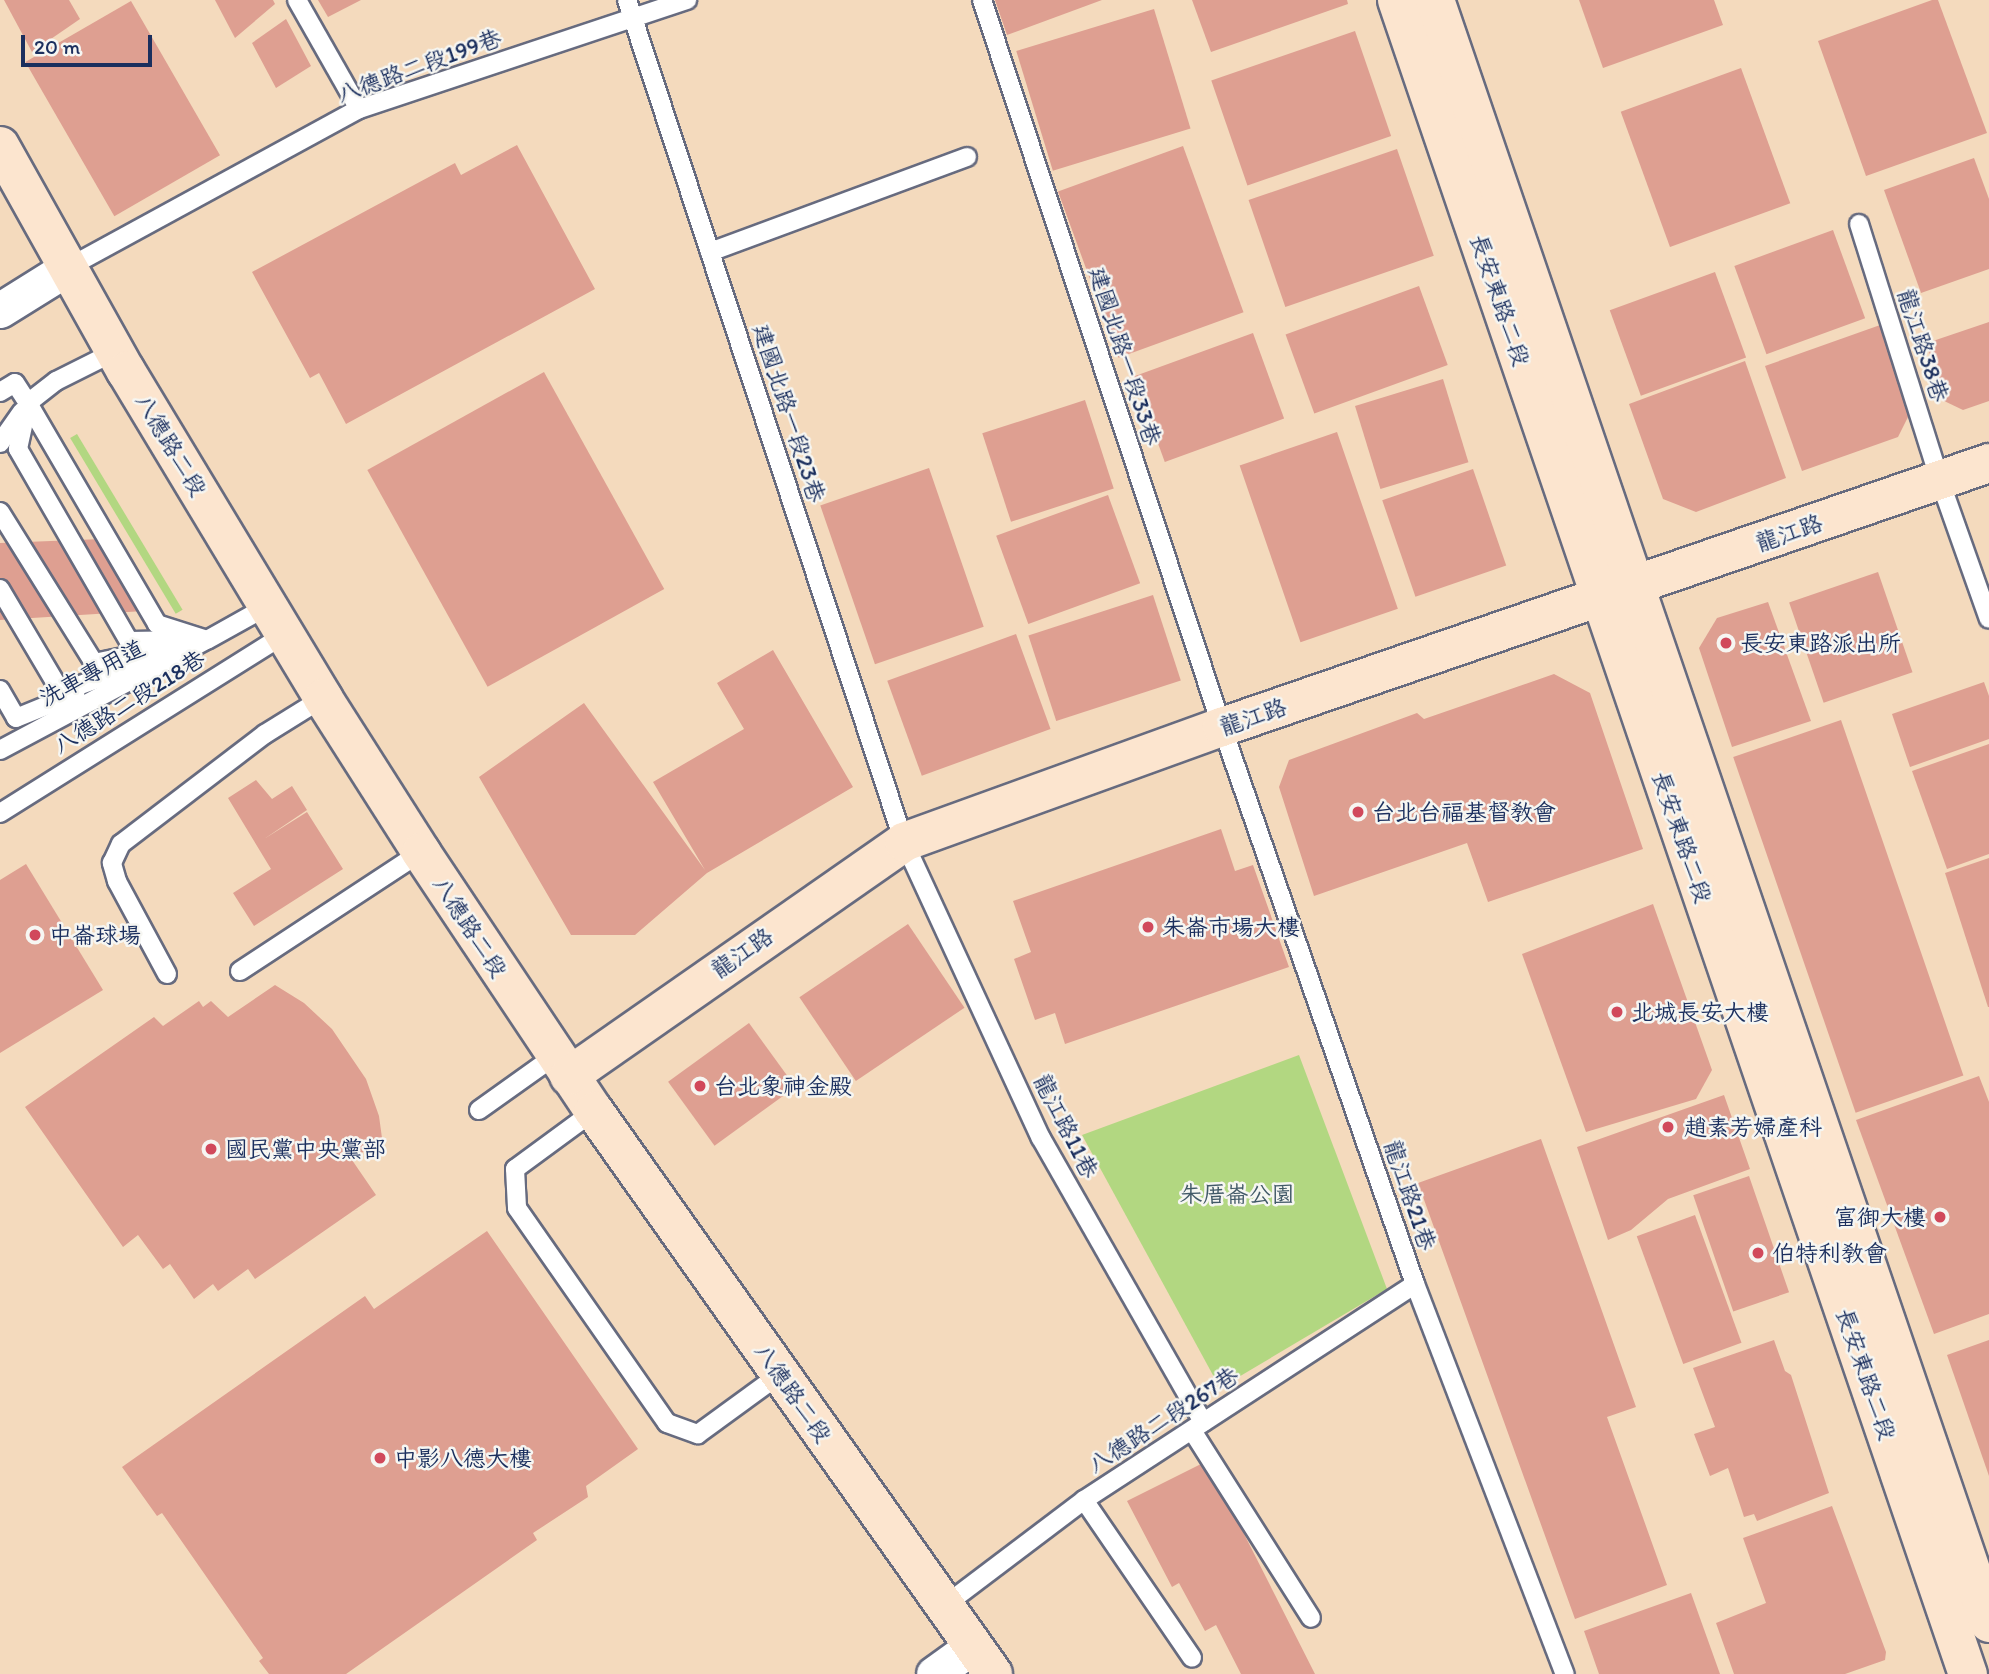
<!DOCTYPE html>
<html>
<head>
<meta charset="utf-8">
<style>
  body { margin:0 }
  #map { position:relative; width:1989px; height:1674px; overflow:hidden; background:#f4dabd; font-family:Itim,"LXGW WenKai TC",sans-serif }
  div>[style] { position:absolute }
  .green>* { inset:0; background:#b2d781; transform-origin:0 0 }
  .building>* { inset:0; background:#de9f91; transform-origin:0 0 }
  .roads { filter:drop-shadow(2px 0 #676b7f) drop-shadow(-2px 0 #676b7f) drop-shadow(0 2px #676b7f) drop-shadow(0 -2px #676b7f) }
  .lane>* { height:18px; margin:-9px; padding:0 9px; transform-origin:9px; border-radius:9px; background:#fff }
  .street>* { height:35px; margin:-17.5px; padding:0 17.5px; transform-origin:17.5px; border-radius:17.5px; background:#fff }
  .secondary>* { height:38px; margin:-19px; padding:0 19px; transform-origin:19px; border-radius:19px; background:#fce5cf }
  .dots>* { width:19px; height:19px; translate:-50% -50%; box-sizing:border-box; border:4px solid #f6f6f2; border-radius:50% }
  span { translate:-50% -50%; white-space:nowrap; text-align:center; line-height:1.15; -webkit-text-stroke:5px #f6f6f2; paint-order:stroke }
  .street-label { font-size:23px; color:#1b2f5e }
  .poi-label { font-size:23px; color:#1b2f5e }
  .left { translate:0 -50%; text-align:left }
  .right { translate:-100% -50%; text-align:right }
  .park-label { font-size:23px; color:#415967 }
  .scale { position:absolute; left:21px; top:35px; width:131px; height:32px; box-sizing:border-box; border:4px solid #1b2f5e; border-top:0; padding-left:9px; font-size:21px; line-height:24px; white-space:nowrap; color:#1b2f5e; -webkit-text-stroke:5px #f6f6f2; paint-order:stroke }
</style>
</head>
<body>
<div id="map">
  <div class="green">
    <i style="left:77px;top:434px;width:205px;height:8px;rotate:59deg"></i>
    <i style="clip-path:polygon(1299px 1055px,1387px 1289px,1220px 1388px,1082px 1135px)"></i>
  </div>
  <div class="building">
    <i style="clip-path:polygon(4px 0,69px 0,80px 19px,32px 52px)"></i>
    <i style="clip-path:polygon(215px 0,273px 0,275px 4px,235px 38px)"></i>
    <i style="clip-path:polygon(318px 0,361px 0,328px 17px)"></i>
    <i style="clip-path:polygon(995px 0,1102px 0,1007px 35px)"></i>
    <i style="clip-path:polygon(1192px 0,1347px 0,1348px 4px,1211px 52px)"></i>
    <i style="clip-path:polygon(1579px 0,1714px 0,1723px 25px,1603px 68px)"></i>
    <i style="clip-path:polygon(1932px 0,1938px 0,1987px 133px,1866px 176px,1818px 41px)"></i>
    <i style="left:131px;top:1px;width:178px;height:122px;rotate:60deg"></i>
    <i style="left:1154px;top:9px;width:125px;height:144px;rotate:73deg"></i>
    <i style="clip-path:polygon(286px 19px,311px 66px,276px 88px,252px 43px)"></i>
    <i style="left:1355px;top:31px;width:111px;height:152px;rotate:71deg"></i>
    <i style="left:1741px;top:68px;width:144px;height:128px;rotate:70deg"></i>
    <i style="clip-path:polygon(517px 145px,595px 289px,346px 424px,319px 373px,310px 378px,252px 272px,455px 163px,461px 175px)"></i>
    <i style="left:1183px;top:146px;width:177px;height:133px;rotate:70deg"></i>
    <i style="left:1397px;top:149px;width:113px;height:157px;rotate:71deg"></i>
    <i style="clip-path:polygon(1974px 158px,1989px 199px,1989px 269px,1921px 293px,1884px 190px)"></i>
    <i style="left:1833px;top:230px;width:94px;height:105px;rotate:70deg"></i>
    <i style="left:1715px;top:272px;width:91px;height:112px;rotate:70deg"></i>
    <i style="left:1419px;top:286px;width:84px;height:142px;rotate:70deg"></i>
    <i style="clip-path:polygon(1989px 322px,1989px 401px,1963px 410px,1940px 399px,1927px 343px)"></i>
    <i style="clip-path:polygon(1883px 324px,1912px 409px,1898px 437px,1802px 471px,1765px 366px)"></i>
    <i style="left:1253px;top:333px;width:91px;height:127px;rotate:70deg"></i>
    <i style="clip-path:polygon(1745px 361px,1786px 478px,1696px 512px,1663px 499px,1629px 404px)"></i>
    <i style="left:544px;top:372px;width:248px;height:202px;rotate:61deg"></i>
    <i style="left:1443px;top:379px;width:87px;height:92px;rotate:73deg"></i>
    <i style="left:1085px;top:400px;width:93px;height:108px;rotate:72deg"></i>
    <i style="left:1337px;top:432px;width:187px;height:103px;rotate:71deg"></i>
    <i style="left:929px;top:468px;width:168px;height:115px;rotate:71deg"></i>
    <i style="left:1473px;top:469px;width:102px;height:96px;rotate:71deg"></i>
    <i style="left:1108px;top:495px;width:94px;height:119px;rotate:70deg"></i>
    <i style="clip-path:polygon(102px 539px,144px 611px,0 620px,0 543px)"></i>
    <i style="left:1878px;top:572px;width:106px;height:94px;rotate:71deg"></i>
    <i style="left:1153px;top:595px;width:90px;height:131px;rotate:72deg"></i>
    <i style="clip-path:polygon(1768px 602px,1811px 721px,1732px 747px,1699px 648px,1717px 618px)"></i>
    <i style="left:1016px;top:634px;width:101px;height:137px;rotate:70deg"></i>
    <i style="clip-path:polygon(773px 650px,853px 787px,707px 873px,635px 935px,571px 935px,479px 777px,584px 703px,705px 870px,653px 782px,744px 729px,717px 683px)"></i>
    <i style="clip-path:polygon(1554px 674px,1590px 693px,1643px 849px,1488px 902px,1467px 843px,1314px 896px,1279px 787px,1289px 760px,1417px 713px,1424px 719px)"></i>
    <i style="clip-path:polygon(1984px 682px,1989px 696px,1989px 739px,1910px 767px,1892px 714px)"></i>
    <i style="left:1841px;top:720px;width:376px;height:114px;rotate:71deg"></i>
    <i style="clip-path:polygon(1989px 744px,1989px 854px,1947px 869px,1912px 771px)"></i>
    <i style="clip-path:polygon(256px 780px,272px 799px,292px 786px,307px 810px,264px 839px,307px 812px,343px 869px,254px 926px,233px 893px,271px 869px,228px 798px)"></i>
    <i style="clip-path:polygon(1221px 829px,1235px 871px,1253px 865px,1289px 967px,1065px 1044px,1055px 1013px,1035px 1020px,1014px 959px,1031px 952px,1013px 901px)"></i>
    <i style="clip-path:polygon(1989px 858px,1989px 1007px,1988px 1007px,1945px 873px)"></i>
    <i style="clip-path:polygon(26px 864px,103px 990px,0 1053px,0 880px)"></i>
    <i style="clip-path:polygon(1653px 904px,1712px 1070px,1696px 1099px,1586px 1132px,1522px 954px)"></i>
    <i style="left:908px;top:924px;width:101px;height:131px;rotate:56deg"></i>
    <i style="clip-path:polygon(275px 985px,304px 1003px,332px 1029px,366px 1079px,379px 1116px,382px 1138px,352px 1160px,376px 1195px,255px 1279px,248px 1269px,218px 1291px,213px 1284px,194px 1299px,170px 1264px,163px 1269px,138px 1235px,123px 1247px,25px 1107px,154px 1017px,163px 1026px,199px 1001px,203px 1007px,211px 1001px,228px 1017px)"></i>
    <i style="left:749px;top:1023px;width:79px;height:100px;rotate:54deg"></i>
    <i style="clip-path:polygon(1979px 1076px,1989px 1102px,1989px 1314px,1934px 1334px,1856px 1120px)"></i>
    <i style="clip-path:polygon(1724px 1095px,1750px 1169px,1668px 1199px,1631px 1230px,1608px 1240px,1577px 1147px)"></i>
    <i style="clip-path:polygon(1541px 1139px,1636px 1407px,1607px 1417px,1667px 1585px,1575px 1619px,1418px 1183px)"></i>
    <i style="left:1749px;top:1176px;width:123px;height:59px;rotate:71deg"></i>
    <i style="left:1695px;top:1215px;width:136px;height:62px;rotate:70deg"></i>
    <i style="clip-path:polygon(487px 1231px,638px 1449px,586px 1486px,588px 1497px,533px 1533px,537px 1540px,346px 1674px,269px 1674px,259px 1661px,263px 1658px,162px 1513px,157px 1516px,122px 1467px,365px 1296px,374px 1309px)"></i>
    <i style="clip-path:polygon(1774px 1340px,1785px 1371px,1791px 1375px,1829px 1493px,1757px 1521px,1754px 1514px,1744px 1517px,1728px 1468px,1710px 1476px,1694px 1434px,1715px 1427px,1693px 1368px)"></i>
    <i style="clip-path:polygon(1989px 1340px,1989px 1476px,1947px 1355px)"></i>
    <i style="clip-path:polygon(1207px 1461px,1275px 1595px,1315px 1674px,1241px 1674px,1216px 1625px,1205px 1631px,1179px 1583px,1172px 1587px,1127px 1501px)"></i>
    <i style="clip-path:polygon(1832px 1506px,1886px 1652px,1885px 1660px,1845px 1674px,1734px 1674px,1716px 1623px,1766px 1603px,1743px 1538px)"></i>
    <i style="clip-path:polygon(1691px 1593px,1720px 1674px,1599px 1674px,1584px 1631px)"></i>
  </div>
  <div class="roads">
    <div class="lane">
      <i style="left:297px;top:0;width:125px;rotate:60.4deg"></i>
      <i style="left:627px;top:0;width:886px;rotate:71.79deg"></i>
      <i style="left:904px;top:842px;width:326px;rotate:65.2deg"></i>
      <i style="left:1041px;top:1138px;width:327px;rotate:60.3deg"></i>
      <i style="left:982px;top:0;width:766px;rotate:71.73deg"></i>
      <i style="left:1222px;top:727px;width:589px;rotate:70.89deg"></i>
      <i style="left:1415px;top:1284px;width:418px;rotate:69deg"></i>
      <i style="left:1859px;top:224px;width:269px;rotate:72.5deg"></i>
      <i style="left:1940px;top:481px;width:146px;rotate:70.5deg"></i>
      <i style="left:710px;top:252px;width:274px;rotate:-20.3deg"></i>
      <i style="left:69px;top:267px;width:330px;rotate:-28.6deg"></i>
      <i style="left:359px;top:109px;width:346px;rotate:-18.4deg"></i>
      <i style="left:116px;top:351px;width:67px;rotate:153.4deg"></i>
      <i style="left:56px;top:381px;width:36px;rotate:142deg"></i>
      <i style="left:28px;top:403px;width:256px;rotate:59.7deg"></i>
      <i style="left:157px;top:624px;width:52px;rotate:17.7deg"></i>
      <i style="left:207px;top:640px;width:70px;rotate:-29.1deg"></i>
      <i style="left:0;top:392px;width:17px;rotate:-31deg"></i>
      <i style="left:15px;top:383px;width:24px;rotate:57deg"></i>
      <i style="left:28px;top:403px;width:47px;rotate:102.3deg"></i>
      <i style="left:18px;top:449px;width:222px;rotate:60deg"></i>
      <i style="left:129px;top:641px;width:63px;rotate:-0.9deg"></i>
      <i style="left:0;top:443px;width:38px;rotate:-55deg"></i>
      <i style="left:0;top:512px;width:178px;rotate:58.1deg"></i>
      <i style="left:94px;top:663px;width:69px;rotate:-11.6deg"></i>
      <i style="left:0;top:589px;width:120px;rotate:59.4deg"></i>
      <i style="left:61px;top:692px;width:85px;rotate:-19.9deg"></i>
      <i style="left:0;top:690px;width:32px;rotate:60deg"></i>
      <i style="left:16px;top:718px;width:64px;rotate:-22.1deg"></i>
      <i style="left:0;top:750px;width:231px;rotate:-28.1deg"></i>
      <i style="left:0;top:813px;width:337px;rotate:-32.1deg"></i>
      <i style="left:240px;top:971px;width:217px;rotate:-33.3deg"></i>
      <i style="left:167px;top:974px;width:106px;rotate:-118.3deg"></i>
      <i style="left:117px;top:881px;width:19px;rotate:-106deg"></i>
      <i style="left:112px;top:863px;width:21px;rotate:-65deg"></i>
      <i style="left:121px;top:844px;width:181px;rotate:-37.4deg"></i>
      <i style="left:265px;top:734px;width:68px;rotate:-31.8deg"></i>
      <i style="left:479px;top:1110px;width:95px;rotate:-35.5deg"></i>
      <i style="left:594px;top:1111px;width:98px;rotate:143.7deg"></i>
      <i style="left:515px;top:1169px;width:39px;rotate:87deg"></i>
      <i style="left:517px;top:1208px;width:262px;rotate:55.1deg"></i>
      <i style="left:667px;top:1423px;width:33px;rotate:20deg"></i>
      <i style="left:698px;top:1434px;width:100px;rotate:-36.1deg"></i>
      <i style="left:1193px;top:1432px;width:220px;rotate:57.6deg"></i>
      <i style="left:1084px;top:1500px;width:191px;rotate:55.6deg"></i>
      <i style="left:944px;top:1606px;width:176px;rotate:-37.1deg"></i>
      <i style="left:1084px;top:1500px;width:395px;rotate:-33.1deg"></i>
    </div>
    <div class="street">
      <i style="left:0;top:310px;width:81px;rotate:-31.9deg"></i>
      <i style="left:934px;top:1674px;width:48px;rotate:-35.7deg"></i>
    </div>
    <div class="secondary">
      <i style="left:1397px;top:0;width:1769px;rotate:71.17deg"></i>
      <i style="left:1435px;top:0;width:1715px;rotate:71.15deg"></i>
      <i style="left:0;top:146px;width:258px;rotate:60.8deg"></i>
      <i style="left:126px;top:371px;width:382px;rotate:58.9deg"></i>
      <i style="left:323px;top:698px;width:183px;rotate:57.5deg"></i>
      <i style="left:421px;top:852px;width:311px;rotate:56.3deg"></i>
      <i style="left:594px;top:1111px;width:690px;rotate:54.67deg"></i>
      <i style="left:569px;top:1076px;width:409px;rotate:-34.9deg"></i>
      <i style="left:904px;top:842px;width:338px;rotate:-19.9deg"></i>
      <i style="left:1222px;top:727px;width:811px;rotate:-18.99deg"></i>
    </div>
  </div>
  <div class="dots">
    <i style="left:1726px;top:643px;background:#d1495b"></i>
    <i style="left:1358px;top:812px;background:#d1495b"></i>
    <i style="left:1148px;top:927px;background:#d1495b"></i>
    <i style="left:35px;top:935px;background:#d1495b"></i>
    <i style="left:1617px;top:1012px;background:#d1495b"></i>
    <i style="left:700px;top:1086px;background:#d1495b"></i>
    <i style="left:1668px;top:1127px;background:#d1495b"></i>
    <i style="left:211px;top:1149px;background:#d1495b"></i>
    <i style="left:1940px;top:1217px;background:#d1495b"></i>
    <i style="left:1758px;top:1253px;background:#d1495b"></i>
    <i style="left:380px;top:1458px;background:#d1495b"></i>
  </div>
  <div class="street-label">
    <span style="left:419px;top:66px;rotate:-20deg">八德路二段199巷</span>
    <span style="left:1500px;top:300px;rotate:71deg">長安東路二段</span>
    <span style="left:1923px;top:345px;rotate:72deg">龍江路38巷</span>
    <span style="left:1125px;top:356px;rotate:72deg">建國北路一段33巷</span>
    <span style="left:789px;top:413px;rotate:72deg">建國北路一段23巷</span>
    <span style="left:171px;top:445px;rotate:59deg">八德路二段</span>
    <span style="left:1789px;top:533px;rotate:-19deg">龍江路</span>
    <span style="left:92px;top:673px;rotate:-28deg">洗車專用道</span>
    <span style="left:129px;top:702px;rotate:-32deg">八德路二段218巷</span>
    <span style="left:1253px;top:717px;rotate:-19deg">龍江路</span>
    <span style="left:1682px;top:837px;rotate:71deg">長安東路二段</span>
    <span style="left:470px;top:927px;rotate:57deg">八德路二段</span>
    <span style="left:742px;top:953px;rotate:-35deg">龍江路</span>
    <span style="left:1066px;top:1126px;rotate:63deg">龍江路11巷</span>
    <span style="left:1410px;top:1195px;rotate:71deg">龍江路21巷</span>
    <span style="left:1866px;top:1374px;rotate:71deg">長安東路二段</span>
    <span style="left:793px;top:1393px;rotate:55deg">八德路二段</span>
    <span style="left:1163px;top:1420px;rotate:-33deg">八德路二段267巷</span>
  </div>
  <div class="poi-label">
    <span class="left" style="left:1740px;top:643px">長安東路派出所</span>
    <span class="left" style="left:1372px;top:812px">台北台福基督教會</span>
    <span class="left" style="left:1162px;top:927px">朱崙市場大樓</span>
    <span class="left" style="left:49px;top:935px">中崙球場</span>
    <span class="left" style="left:1631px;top:1012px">北城長安大樓</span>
    <span class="left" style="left:714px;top:1086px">台北象神金殿</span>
    <span class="left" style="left:1684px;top:1127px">趙素芳婦產科</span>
    <span class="left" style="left:225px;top:1149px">國民黨中央黨部</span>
    <span class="right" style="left:1926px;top:1217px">富御大樓</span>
    <span class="left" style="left:1772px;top:1253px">伯特利教會</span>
    <span class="left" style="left:394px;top:1458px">中影八德大樓</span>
  </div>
  <div class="park-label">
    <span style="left:1237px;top:1194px">朱厝崙公園</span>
  </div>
  <div class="scale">20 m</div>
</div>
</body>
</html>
